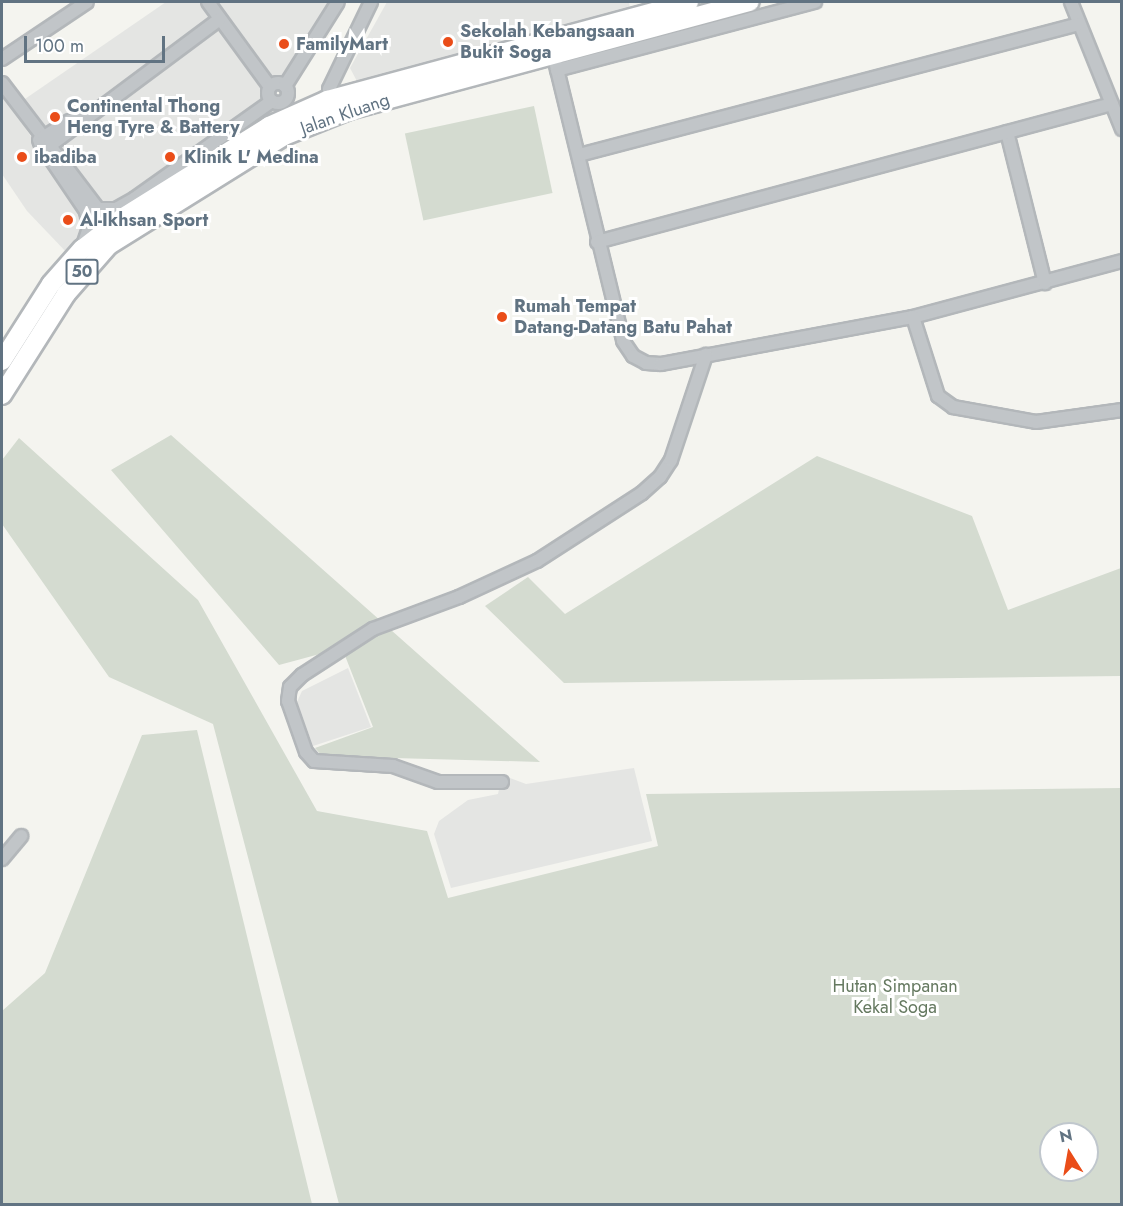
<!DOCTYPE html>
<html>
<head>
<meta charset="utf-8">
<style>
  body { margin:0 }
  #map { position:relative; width:1123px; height:1206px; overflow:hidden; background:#f4f4ef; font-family:Jost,sans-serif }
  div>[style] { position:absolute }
  .built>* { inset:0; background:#e4e5e3 }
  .green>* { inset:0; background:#d4dbd0; transform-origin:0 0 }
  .roads { filter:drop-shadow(2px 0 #b3b7ba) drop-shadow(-2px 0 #b3b7ba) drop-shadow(0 2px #b3b7ba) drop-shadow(0 -2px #b3b7ba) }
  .minor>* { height:12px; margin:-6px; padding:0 6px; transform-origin:6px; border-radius:6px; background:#c1c5c8 }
  .minor>.ring { margin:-6px; padding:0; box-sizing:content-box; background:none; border:12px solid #c1c5c8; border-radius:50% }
  .highway>* { height:18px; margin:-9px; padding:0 9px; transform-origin:9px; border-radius:9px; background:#fff }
  .dots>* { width:16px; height:16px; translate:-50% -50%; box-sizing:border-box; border:3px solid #fff; border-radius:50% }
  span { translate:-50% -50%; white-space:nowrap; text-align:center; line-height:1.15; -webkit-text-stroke:6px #fff; paint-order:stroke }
  .shield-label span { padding:2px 4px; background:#fff; border:2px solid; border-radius:4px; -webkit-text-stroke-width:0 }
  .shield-label { font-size:16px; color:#617382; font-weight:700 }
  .poi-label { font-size:18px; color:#617382; font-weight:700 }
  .left { translate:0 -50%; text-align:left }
  .street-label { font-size:18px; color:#617382 }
  .park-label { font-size:18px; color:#657960 }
  .frame { position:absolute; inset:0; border:3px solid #617382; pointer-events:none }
  .north { position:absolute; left:1039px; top:1122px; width:60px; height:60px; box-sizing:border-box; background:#fff; border:2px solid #c0c7cd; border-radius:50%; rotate:349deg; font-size:16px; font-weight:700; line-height:24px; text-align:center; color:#617382 }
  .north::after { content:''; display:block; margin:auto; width:21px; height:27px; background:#ea4d19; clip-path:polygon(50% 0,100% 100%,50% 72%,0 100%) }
  .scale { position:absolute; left:24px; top:36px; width:141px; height:27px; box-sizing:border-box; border:3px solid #617382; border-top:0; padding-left:8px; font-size:18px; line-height:21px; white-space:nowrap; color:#617382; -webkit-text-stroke:4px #fff; paint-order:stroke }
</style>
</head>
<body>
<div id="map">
  <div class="built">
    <i style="clip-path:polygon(166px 2px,210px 2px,266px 90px,266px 101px,114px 206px,100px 206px,22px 101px)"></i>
    <i style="clip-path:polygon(213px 2px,342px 2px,294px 88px,276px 90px)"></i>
    <i style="clip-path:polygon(387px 2px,629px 2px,631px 15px,360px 87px,350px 68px)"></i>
    <i style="clip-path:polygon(2px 92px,80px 212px,84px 230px,69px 255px,27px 211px,2px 174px)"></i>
    <i style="clip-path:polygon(348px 668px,371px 727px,313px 746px,297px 702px,302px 691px)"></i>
    <i style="clip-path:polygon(634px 768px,652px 841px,451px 888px,434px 834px,439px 821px,468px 800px,498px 794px,502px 775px,526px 784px)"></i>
  </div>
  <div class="green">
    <i style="left:534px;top:106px;width:89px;height:132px;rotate:78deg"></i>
    <i style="clip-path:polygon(171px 435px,540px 762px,322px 756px,315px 748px,373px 727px,342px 648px,279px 665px,111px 470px)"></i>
    <i style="clip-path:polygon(evenodd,19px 438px,198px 600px,317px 811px,427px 831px,448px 898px,658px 846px,646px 794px,1121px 788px,1121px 1204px,339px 1204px,213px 724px,109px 677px,2px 524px,2px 460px,19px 438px,1051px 1134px,1087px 1134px,1087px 1170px,1051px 1170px,1051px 1134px)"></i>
    <i style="clip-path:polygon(817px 456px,972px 516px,1008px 610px,1121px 568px,1121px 676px,564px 683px,485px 606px,528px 577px,565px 614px)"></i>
    <i style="clip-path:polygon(197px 730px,312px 1204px,2px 1204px,2px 1011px,45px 973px,142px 735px)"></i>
  </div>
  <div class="roads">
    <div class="minor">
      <i style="left:208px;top:2px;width:105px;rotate:53.9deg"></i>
      <i style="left:1071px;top:2px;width:137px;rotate:68.1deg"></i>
      <i style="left:554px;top:57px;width:292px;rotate:76.3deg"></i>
      <i style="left:623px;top:341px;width:18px;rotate:56deg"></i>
      <i style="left:633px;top:356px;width:15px;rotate:28deg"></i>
      <i style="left:646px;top:363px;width:15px;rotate:4deg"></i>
      <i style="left:661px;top:364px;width:256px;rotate:-10.6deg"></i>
      <i style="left:913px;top:317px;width:216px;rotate:-15deg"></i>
      <i style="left:2px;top:59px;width:102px;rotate:-33.8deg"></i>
      <i style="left:557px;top:70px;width:267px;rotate:-14.8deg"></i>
      <i style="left:2px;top:83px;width:163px;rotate:52.7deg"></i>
      <i class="ring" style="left:268px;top:83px;width:8px;height:8px"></i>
      <i style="left:285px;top:86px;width:99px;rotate:-57.8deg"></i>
      <i style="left:330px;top:106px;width:17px;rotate:-93deg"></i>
      <i style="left:329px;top:89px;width:97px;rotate:-64.2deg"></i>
      <i style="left:1007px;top:132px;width:156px;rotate:75.9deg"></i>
      <i style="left:39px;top:140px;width:36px;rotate:-32deg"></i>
      <i style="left:70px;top:121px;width:10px;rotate:-6deg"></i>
      <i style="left:40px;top:143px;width:82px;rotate:55.9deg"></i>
      <i style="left:86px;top:211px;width:17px;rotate:80deg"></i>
      <i style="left:89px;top:228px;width:21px;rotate:109deg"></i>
      <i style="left:44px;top:150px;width:219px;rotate:-36.7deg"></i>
      <i style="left:579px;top:155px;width:517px;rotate:-14.68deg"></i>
      <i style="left:96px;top:209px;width:20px"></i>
      <i style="left:116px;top:209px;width:21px;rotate:-29deg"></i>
      <i style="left:134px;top:199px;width:169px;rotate:-35.4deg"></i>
      <i style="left:597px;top:242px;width:533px;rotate:-15deg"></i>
      <i style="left:913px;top:317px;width:83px;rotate:72.4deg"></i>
      <i style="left:938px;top:396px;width:19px;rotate:36deg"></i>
      <i style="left:953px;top:407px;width:84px;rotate:10.2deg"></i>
      <i style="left:1036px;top:422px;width:87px;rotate:-7.9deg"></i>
      <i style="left:502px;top:782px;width:64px;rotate:180deg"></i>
      <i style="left:438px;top:782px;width:48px;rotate:-160.4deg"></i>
      <i style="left:393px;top:766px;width:79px;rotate:-176.4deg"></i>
      <i style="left:314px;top:761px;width:12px;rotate:-132deg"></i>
      <i style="left:306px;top:752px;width:54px;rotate:-109.4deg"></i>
      <i style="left:288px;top:701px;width:14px;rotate:-82deg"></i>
      <i style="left:290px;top:687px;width:17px;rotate:-45deg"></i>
      <i style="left:302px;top:675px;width:85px;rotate:-32.9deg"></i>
      <i style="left:373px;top:629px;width:92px;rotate:-20.4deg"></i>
      <i style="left:459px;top:597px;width:86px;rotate:-24.8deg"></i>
      <i style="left:537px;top:561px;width:125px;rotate:-32.9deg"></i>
      <i style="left:642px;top:493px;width:24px;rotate:-42deg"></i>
      <i style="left:660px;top:477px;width:20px;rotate:-57deg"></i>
      <i style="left:671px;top:460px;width:111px;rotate:-71.6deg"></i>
      <i style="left:2px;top:859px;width:30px;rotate:-50deg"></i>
    </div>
    <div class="highway">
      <i style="left:2px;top:361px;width:91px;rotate:-57.5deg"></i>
      <i style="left:51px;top:284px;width:47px;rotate:-48.5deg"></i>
      <i style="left:82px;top:249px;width:51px;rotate:-37.8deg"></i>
      <i style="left:122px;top:218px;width:173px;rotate:-32deg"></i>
      <i style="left:269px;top:126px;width:64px;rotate:-24.1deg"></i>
      <i style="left:327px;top:100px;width:375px;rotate:-15.1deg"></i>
      <i style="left:2px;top:395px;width:120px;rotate:-57.6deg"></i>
      <i style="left:66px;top:294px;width:65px;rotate:-48.7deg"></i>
      <i style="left:109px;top:245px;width:206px;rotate:-31.9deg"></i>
      <i style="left:284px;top:136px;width:70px;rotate:-21.8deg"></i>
      <i style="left:349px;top:110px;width:415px;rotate:-15.1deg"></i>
    </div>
  </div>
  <div class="dots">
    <i style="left:448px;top:42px;background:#ea4d19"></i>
    <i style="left:284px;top:44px;background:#ea4d19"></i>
    <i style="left:55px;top:117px;background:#ea4d19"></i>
    <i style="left:22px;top:157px;background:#ea4d19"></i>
    <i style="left:170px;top:157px;background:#ea4d19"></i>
    <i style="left:68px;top:220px;background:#ea4d19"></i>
    <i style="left:502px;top:317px;background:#ea4d19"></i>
  </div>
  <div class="shield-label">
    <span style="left:82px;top:272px">50</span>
  </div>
  <div class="poi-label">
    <span class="left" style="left:460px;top:42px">Sekolah Kebangsaan<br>Bukit Soga</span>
    <span class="left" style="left:296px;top:44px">FamilyMart</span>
    <span class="left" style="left:67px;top:117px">Continental Thong<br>Heng Tyre &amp; Battery</span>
    <span class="left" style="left:34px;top:157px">ibadiba</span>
    <span class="left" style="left:184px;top:157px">Klinik L' Medina</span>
    <span class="left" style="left:80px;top:220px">Al-Ikhsan Sport</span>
    <span class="left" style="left:514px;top:317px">Rumah Tempat<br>Datang-Datang Batu Pahat</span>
  </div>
  <div class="street-label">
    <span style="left:345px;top:114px;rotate:-19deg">Jalan Kluang</span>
  </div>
  <div class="park-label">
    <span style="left:895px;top:997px">Hutan Simpanan<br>Kekal Soga</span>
  </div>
  <div class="frame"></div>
  <div class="north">N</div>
  <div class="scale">100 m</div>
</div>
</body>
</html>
